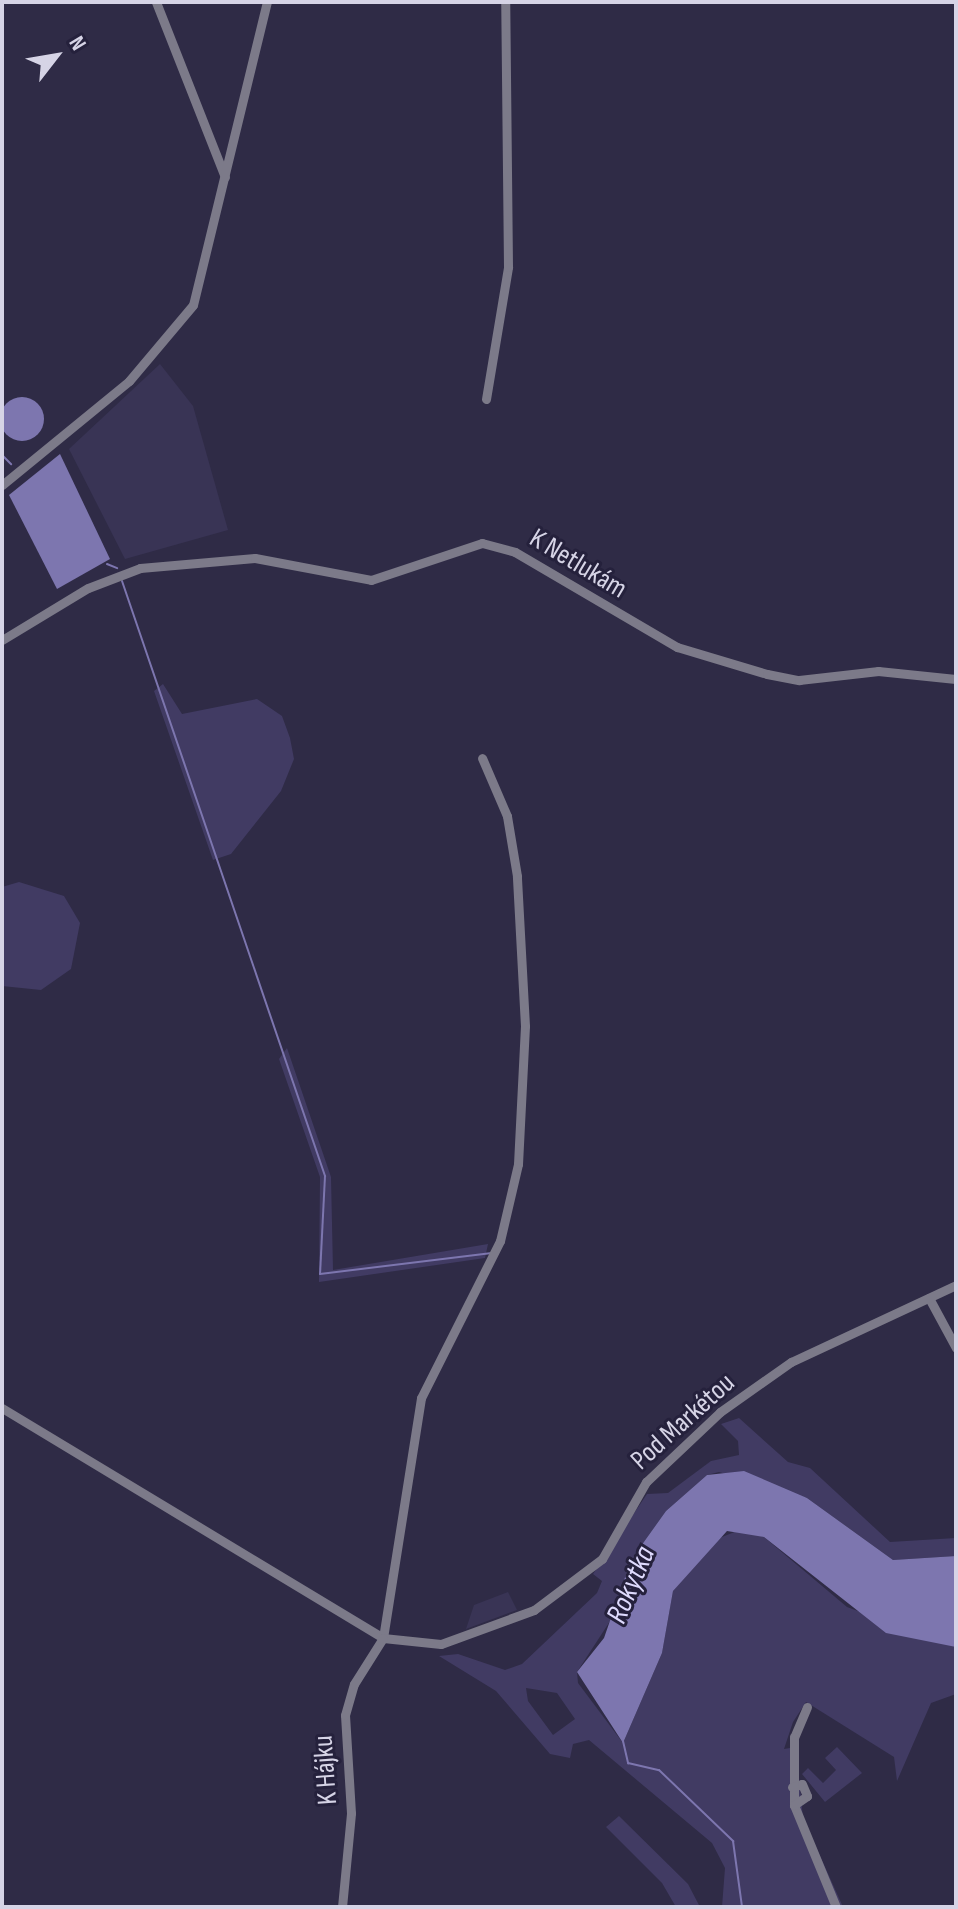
<!DOCTYPE html>
<html>
<head>
<meta charset="utf-8">
<style>
  body { margin:0 }
  #map { position:relative; width:958px; height:1909px; overflow:hidden; background:#2f2b46; font-family:"Sofia Sans Condensed",sans-serif }
  div>[style] { position:absolute }
  .built>* { inset:0; background:#393455 }
  .green>* { inset:0; background:#413b63 }
  .water>* { inset:0; background:#7d76af }
  .round { border-radius:50% }
  .stream>* { height:2px; margin:-1px; padding:0 1px; transform-origin:1px; border-radius:1px; background:#7d76af }
  .minor>* { height:9px; margin:-4.5px; padding:0 4.5px; transform-origin:4.5px; border-radius:4.5px; background:#7c7a89 }
  span { translate:-50% -50%; white-space:nowrap; text-align:center; line-height:1.15; -webkit-text-stroke:6px #25213c; paint-order:stroke }
  .street-label { font-size:28px; color:#d6d4e6 }
  .water-label { font-size:30px; color:#dedafd; font-style:italic }
  .frame { position:absolute; inset:0; border:4px solid #d6d4e6; pointer-events:none }
  .north { position:absolute; left:16px; top:16px; width:80px; height:80px; -webkit-text-stroke:6px #25213c; paint-order:stroke; rotate:59deg; font-size:22px; font-weight:700; line-height:32px; text-align:center; color:#d6d4e6 }
  .north::after { content:''; display:block; margin:auto; width:28px; height:36px; background:#d6d4e6; clip-path:polygon(50% 0,100% 100%,50% 72%,0 100%) }
</style>
</head>
<body>
<div id="map">
  <div class="built">
    <i style="clip-path:polygon(160px 364px,193px 406px,228px 530px,125px 559px,69px 449px)"></i>
    <i style="clip-path:polygon(508px 1592px,517px 1610px,466px 1629px,474px 1605px)"></i>
  </div>
  <div class="green">
    <i style="clip-path:polygon(163px 684px,182px 714px,257px 699px,282px 716px,290px 738px,294px 759px,281px 791px,231px 854px,213px 860px,154px 691px)"></i>
    <i style="clip-path:polygon(19px 882px,64px 896px,80px 923px,71px 969px,41px 990px,2px 986px,2px 887px)"></i>
    <i style="clip-path:polygon(287px 1048px,331px 1177px,333px 1270px,488px 1244px,485px 1258px,319px 1282px,320px 1177px,279px 1059px)"></i>
    <i style="clip-path:polygon(evenodd,739px 1418px,788px 1462px,810px 1468px,890px 1542px,956px 1538px,956px 1556px,893px 1560px,807px 1498px,719px 1472px,707px 1475px,666px 1511px,631px 1560px,614px 1615px,577px 1672px,578px 1683px,623px 1743px,662px 1653px,673px 1591px,712px 1541px,742px 1529px,764px 1537px,847px 1607px,956px 1647px,956px 1694px,931px 1703px,897px 1781px,894px 1757px,806px 1702px,793px 1722px,784px 1749px,796px 1747px,803px 1818px,843px 1907px,722px 1907px,725px 1868px,712px 1843px,589px 1740px,573px 1744px,570px 1758px,550px 1754px,496px 1691px,439px 1656px,458px 1654px,505px 1670px,522px 1664px,597px 1593px,602px 1581px,593px 1574px,647px 1494px,668px 1493px,711px 1461px,739px 1455px,738px 1441px,721px 1424px,739px 1418px,526px 1688px,557px 1693px,575px 1719px,553px 1735px,528px 1701px,526px 1688px)"></i>
    <i style="clip-path:polygon(837px 1747px,862px 1773px,825px 1802px,802px 1774px,808px 1768px,823px 1783px,836px 1770px,825px 1758px)"></i>
    <i style="clip-path:polygon(619px 1816px,688px 1884px,700px 1907px,676px 1907px,662px 1883px,606px 1827px)"></i>
  </div>
  <div class="water">
    <i class="round" style="left:0;top:397px;width:44px;height:44px"></i>
    <i style="clip-path:polygon(60px 454px,110px 559px,57px 589px,9px 495px)"></i>
    <i style="clip-path:polygon(744px 1471px,807px 1498px,893px 1560px,956px 1556px,956px 1647px,886px 1633px,764px 1537px,727px 1531px,673px 1591px,662px 1653px,623px 1743px,577px 1672px,604px 1638px,631px 1560px,666px 1511px,707px 1475px)"></i>
  </div>
  <div class="stream">
    <i style="left:2px;top:455px;width:13px;rotate:45deg"></i>
    <i style="left:107px;top:564px;width:11px;rotate:22deg"></i>
    <i style="left:122px;top:581px;width:629px;rotate:71.16deg"></i>
    <i style="left:325px;top:1176px;width:98px;rotate:92.9deg"></i>
    <i style="left:320px;top:1274px;width:171px;rotate:-7deg"></i>
    <i style="left:623px;top:1741px;width:23px;rotate:77deg"></i>
    <i style="left:628px;top:1763px;width:32px;rotate:13deg"></i>
    <i style="left:659px;top:1770px;width:103px;rotate:43.8deg"></i>
    <i style="left:733px;top:1841px;width:67px;rotate:82.2deg"></i>
  </div>
  <div class="minor">
    <i style="left:156px;top:2px;width:188px;rotate:68.5deg"></i>
    <i style="left:486px;top:399px;width:134px;rotate:-80.5deg"></i>
    <i style="left:508px;top:267px;width:265px;rotate:-90.6deg"></i>
    <i style="left:2px;top:485px;width:164px;rotate:-39.3deg"></i>
    <i style="left:129px;top:381px;width:99px;rotate:-49.9deg"></i>
    <i style="left:193px;top:305px;width:312px;rotate:-76.3deg"></i>
    <i style="left:2px;top:640px;width:100px;rotate:-31.2deg"></i>
    <i style="left:88px;top:588px;width:56px;rotate:-21deg"></i>
    <i style="left:140px;top:568px;width:115px;rotate:-5deg"></i>
    <i style="left:255px;top:558px;width:118px;rotate:10.7deg"></i>
    <i style="left:371px;top:580px;width:117px;rotate:-18.4deg"></i>
    <i style="left:482px;top:543px;width:34px;rotate:15deg"></i>
    <i style="left:515px;top:552px;width:188px;rotate:30.4deg"></i>
    <i style="left:677px;top:647px;width:94px;rotate:16.7deg"></i>
    <i style="left:767px;top:674px;width:33px;rotate:11deg"></i>
    <i style="left:799px;top:680px;width:80px;rotate:-6.5deg"></i>
    <i style="left:878px;top:671px;width:78px;rotate:5.9deg"></i>
    <i style="left:929px;top:1298px;width:57px;rotate:61.6deg"></i>
    <i style="left:2px;top:1408px;width:445px;rotate:31.1deg"></i>
    <i style="left:383px;top:1638px;width:243px;rotate:-81deg"></i>
    <i style="left:421px;top:1398px;width:176px;rotate:-63.3deg"></i>
    <i style="left:500px;top:1241px;width:79px;rotate:-76.8deg"></i>
    <i style="left:518px;top:1164px;width:138px;rotate:-87.1deg"></i>
    <i style="left:525px;top:1026px;width:150px;rotate:-93.1deg"></i>
    <i style="left:517px;top:876px;width:61px;rotate:-99.5deg"></i>
    <i style="left:507px;top:816px;width:63px;rotate:-113.3deg"></i>
    <i style="left:383px;top:1638px;width:58px;rotate:5.9deg"></i>
    <i style="left:441px;top:1644px;width:99px;rotate:-20.1deg"></i>
    <i style="left:534px;top:1610px;width:85px;rotate:-36.9deg"></i>
    <i style="left:602px;top:1559px;width:89px;rotate:-60.3deg"></i>
    <i style="left:646px;top:1482px;width:102px;rotate:-43.4deg"></i>
    <i style="left:720px;top:1412px;width:87px;rotate:-35.2deg"></i>
    <i style="left:791px;top:1362px;width:182px;rotate:-25deg"></i>
    <i style="left:807px;top:1707px;width:33px;rotate:113deg"></i>
    <i style="left:794px;top:1737px;width:68px;rotate:90deg"></i>
    <i style="left:794px;top:1805px;width:110px;rotate:67.6deg"></i>
    <i style="left:792px;top:1787px;width:10px;rotate:-17deg"></i>
    <i style="left:802px;top:1784px;width:13px;rotate:67deg"></i>
    <i style="left:807px;top:1796px;width:16px;rotate:145deg"></i>
    <i style="left:342px;top:1907px;width:94px;rotate:-84.5deg"></i>
    <i style="left:351px;top:1813px;width:98px;rotate:-93.5deg"></i>
    <i style="left:345px;top:1715px;width:32px;rotate:-74deg"></i>
    <i style="left:354px;top:1684px;width:54px;rotate:-57.8deg"></i>
  </div>
  <div class="street-label">
    <span style="left:578px;top:564px;rotate:31deg">K Netlukám</span>
    <span style="left:683px;top:1422px;rotate:-42deg">Pod Markétou</span>
    <span style="left:326px;top:1770px;rotate:-94deg">K Hájku</span>
  </div>
  <div class="water-label">
    <span style="left:631px;top:1585px;rotate:-67deg">Rokytka</span>
  </div>
  <div class="frame"></div>
  <div class="north">N</div>
</div>
</body>
</html>
